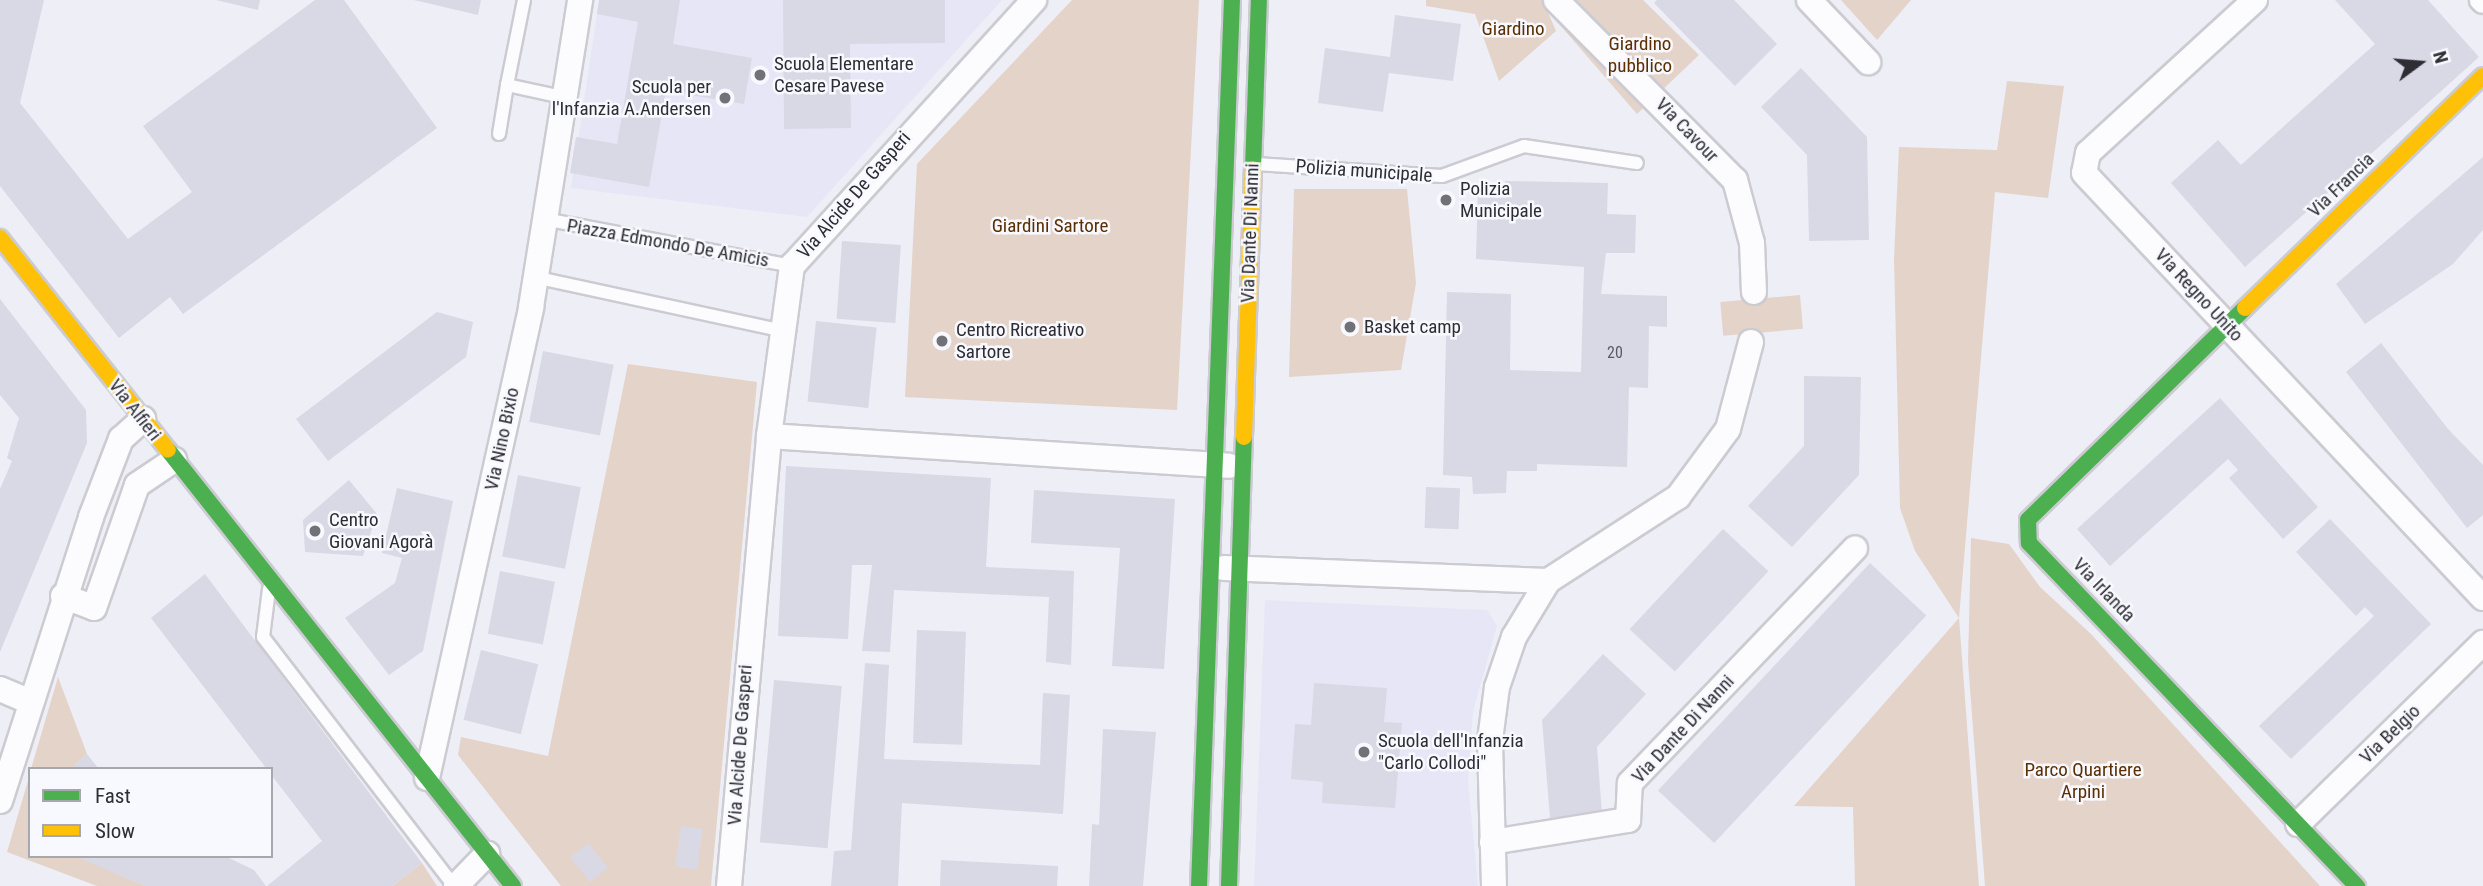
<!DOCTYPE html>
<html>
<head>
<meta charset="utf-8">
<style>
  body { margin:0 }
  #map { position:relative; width:2483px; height:886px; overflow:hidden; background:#eeeef6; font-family:"Roboto Condensed",sans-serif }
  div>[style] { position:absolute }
  .built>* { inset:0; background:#e7e6f7 }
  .green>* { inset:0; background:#e4d3c9; transform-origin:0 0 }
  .building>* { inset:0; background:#d9d8e5; transform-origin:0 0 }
  .roads { filter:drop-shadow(2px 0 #cccbd2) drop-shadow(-2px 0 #cccbd2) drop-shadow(0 2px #cccbd2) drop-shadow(0 -2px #cccbd2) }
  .lane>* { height:12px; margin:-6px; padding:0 6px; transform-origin:6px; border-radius:6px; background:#fcfcfe }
  .street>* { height:24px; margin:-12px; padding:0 12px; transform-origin:12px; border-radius:12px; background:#fcfcfe }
  .fast>* { height:16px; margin:-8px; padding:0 8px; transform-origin:8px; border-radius:8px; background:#4caf50 }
  .slow>* { height:16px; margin:-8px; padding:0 8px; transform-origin:8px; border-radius:8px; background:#ffc107 }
  .dots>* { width:19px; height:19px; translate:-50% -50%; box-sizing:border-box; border:4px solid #f8f8ff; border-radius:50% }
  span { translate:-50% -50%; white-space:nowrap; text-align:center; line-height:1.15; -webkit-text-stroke:5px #f8f8ff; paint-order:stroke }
  .number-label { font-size:16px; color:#5a5961 }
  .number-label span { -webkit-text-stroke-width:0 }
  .park-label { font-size:19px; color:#5b2f00 }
  .poi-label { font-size:19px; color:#2e2d34 }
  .left { translate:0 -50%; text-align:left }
  .right { translate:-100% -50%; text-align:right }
  .street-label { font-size:19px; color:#2e2d34 }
  .legend { position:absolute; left:28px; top:767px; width:245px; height:91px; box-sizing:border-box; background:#f8f8ff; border:2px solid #a7a7ae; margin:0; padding:9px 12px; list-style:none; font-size:21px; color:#2e2d34 }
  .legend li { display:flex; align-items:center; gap:14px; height:35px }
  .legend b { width:35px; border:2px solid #a7a7ae }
  .north { position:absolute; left:2385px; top:28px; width:70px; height:70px; -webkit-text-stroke:5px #f8f8ff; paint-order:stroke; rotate:74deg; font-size:19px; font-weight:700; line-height:28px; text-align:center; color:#2e2d34 }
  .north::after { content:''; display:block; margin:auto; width:24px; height:32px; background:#2e2d34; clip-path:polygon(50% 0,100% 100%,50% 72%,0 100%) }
</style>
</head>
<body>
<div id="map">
  <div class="built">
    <i style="clip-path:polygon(599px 0,1002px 0,807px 217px,571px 188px)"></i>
    <i style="clip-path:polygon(1265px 600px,1487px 610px,1497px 626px,1473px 711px,1468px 781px,1478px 886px,1254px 886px)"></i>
  </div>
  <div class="green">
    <i style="clip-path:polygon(1072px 0,1199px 0,1177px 410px,905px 397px,917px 164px)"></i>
    <i style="clip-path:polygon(1426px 0,1643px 0,1699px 55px,1637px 114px,1547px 10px,1556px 31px,1499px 81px,1475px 14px,1426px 6px)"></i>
    <i style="clip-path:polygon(1841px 0,1911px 0,1877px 40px)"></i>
    <i style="clip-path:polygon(2007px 81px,2064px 86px,2048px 198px,1995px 192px,1959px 618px,1979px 886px,1855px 886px,1853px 807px,1794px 806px,1959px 618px,1915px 551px,1900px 508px,1894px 259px,1899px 147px,1997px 150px)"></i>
    <i style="clip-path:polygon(1294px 189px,1407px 189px,1416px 283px,1401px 370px,1289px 377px)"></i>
    <i style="left:1800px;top:295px;width:34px;height:80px;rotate:85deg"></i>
    <i style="clip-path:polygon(628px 364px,757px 382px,711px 886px,561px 886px,458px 755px,461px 737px,548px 756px)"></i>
    <i style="clip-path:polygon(1971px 538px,2009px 544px,2040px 587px,2091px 634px,2320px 886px,1985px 886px,1968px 662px)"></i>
    <i style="clip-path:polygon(58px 677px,87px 754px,71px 769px,31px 769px)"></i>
    <i style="clip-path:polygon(30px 774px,30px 856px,77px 856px,145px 886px,97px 886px,7px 852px)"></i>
    <i style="clip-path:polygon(422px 863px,437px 886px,392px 886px)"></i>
  </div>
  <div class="building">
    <i style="clip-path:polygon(0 0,44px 0,20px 103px,128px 239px,192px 192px,143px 126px,315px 0,344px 0,437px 128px,183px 314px,170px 297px,119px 338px,0 186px)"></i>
    <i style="clip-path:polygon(216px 0,260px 0,258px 10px)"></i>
    <i style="clip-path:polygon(414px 0,481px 0,478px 15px)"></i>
    <i style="clip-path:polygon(599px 0,680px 0,673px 44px,752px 58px,744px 104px,666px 91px,649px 187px,570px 173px,576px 137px,617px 144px,638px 22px,597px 14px)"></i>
    <i style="clip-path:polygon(783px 0,945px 0,945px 43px,850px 44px,851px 128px,784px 129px)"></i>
    <i style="clip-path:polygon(1657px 0,1734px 0,1777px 44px,1735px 86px,1654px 3px)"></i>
    <i style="clip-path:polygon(2335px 0,2428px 0,2479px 57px,2245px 267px,2171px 183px,2218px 140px,2241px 165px,2375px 44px)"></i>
    <i style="clip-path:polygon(1395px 15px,1461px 24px,1453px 81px,1389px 73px,1383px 112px,1318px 103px,1325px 48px,1390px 57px)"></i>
    <i style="clip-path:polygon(1801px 68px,1867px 137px,1869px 240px,1809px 241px,1807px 155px,1761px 107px)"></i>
    <i style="clip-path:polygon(2483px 157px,2483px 230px,2453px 264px,2365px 324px,2336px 284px)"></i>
    <i style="clip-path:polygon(1505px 181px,1608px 183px,1607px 214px,1636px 215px,1635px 253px,1606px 253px,1601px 294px,1667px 296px,1667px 327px,1649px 326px,1648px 388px,1629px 387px,1627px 467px,1537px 464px,1537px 471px,1507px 471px,1506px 493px,1473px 494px,1472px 477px,1443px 475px,1447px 292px,1511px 294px,1510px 370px,1581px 372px,1584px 267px,1476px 259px,1478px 188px,1505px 188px)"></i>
    <i style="left:842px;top:241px;width:59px;height:78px;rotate:4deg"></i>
    <i style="clip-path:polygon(0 299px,86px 410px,87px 443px,0 652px,0 489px,12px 461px,7px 458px,19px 418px,0 395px)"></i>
    <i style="clip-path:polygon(437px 312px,473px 322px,466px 357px,328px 461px,296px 419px)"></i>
    <i style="left:816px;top:321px;width:61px;height:81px;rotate:6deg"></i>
    <i style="clip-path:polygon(2381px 343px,2448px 429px,2483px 465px,2483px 515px,2467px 528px,2346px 372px)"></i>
    <i style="left:543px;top:351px;width:72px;height:72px;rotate:11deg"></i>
    <i style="clip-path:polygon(1804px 376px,1861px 377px,1859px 475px,1792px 547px,1748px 506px,1804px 446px)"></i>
    <i style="clip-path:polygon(2220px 398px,2318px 507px,2283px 539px,2229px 478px,2238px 470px,2228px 459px,2110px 566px,2077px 529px)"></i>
    <i style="clip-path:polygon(786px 466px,991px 478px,986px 567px,1074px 571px,1071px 665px,1046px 662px,1049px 597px,894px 590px,890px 652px,862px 651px,872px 565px,852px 565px,848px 639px,778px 636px)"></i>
    <i style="left:518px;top:475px;width:64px;height:83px;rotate:11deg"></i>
    <i style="clip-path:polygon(349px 480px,377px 514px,363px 556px,305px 552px,303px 520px)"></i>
    <i style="left:1426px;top:487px;width:34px;height:41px;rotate:2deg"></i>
    <i style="clip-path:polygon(397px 488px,453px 501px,423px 651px,389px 675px,345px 618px,395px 583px,402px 558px,382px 553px)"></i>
    <i style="clip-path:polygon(1034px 490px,1175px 499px,1164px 669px,1112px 666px,1120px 548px,1031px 543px)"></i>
    <i style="clip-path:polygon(2330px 519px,2431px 624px,2291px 759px,2259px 726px,2374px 616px,2365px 607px,2356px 616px,2296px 552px)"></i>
    <i style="left:1723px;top:529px;width:62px;height:137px;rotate:43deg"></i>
    <i style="left:1870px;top:563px;width:77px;height:311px;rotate:43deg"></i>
    <i style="left:500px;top:571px;width:56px;height:64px;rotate:11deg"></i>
    <i style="clip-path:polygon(205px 574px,422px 863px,392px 886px,267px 886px,322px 841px,151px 618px)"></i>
    <i style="left:917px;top:630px;width:49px;height:113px;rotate:2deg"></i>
    <i style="left:481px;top:650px;width:59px;height:72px;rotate:14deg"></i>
    <i style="clip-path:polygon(1603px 654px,1646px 694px,1597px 747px,1602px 814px,1550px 818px,1542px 720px)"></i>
    <i style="clip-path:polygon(865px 663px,889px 665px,884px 759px,1040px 765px,1043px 693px,1070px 695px,1063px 814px,902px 803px,898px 886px,831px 886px,834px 851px,851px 850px)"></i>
    <i style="left:774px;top:680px;width:68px;height:163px;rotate:5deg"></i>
    <i style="clip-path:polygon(1314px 683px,1387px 688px,1384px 722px,1402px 723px,1395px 808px,1322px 803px,1323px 782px,1291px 779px,1295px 724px,1311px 725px)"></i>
    <i style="clip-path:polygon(1103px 729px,1156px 732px,1143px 886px,1089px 886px,1092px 824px,1099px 825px)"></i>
    <i style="clip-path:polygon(87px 754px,99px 769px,71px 769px)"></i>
    <i style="left:681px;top:826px;width:22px;height:41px;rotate:8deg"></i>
    <i style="left:588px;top:843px;width:32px;height:23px;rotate:51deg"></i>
    <i style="clip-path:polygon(75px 856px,225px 856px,254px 870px,266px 886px,145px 886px)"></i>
    <i style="clip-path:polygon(941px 860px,1058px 866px,1057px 886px,940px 886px)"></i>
  </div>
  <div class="roads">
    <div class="lane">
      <i style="left:524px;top:0;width:87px;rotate:101.3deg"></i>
      <i style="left:507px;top:85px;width:56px;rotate:12.3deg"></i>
      <i style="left:499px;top:134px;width:50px;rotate:-80.7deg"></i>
      <i style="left:1256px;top:164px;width:186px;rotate:3.7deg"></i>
      <i style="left:1442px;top:176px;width:87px;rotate:-20.1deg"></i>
      <i style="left:1524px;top:146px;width:114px;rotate:8.6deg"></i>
      <i style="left:544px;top:219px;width:252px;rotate:10.7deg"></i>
      <i style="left:534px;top:277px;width:252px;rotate:12.2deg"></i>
      <i style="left:269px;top:589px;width:48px;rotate:97.1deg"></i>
      <i style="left:263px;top:637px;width:314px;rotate:52.5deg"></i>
    </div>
    <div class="street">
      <i style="left:1556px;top:0;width:254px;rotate:45.2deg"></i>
      <i style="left:1735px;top:180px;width:65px;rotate:74.9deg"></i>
      <i style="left:1752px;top:243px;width:49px;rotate:87.7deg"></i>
      <i style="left:1809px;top:0;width:86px;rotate:46.4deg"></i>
      <i style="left:2255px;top:0;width:226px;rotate:137.5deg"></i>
      <i style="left:2088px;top:153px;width:20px;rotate:101deg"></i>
      <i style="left:2084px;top:173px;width:583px;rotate:46.81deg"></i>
      <i style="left:2482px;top:0;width:1px;rotate:45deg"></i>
      <i style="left:769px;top:436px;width:461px;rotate:3.7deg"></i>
      <i style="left:1224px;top:568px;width:324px;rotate:2.3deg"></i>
      <i style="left:63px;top:596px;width:33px;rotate:21deg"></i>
      <i style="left:94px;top:608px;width:130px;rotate:-70.7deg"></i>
      <i style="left:137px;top:485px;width:45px;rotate:-34deg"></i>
      <i style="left:0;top:689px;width:33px;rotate:23deg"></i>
      <i style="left:427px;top:778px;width:482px;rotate:-77.5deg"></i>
      <i style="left:531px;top:307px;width:311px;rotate:-80.9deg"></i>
      <i style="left:0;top:801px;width:298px;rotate:-72.2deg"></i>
      <i style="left:91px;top:517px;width:84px;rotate:-69deg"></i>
      <i style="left:121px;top:439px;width:30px;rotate:-42deg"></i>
      <i style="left:2298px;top:824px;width:259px;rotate:-44.4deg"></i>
      <i style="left:1492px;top:842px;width:138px;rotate:-9.2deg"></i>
      <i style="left:1628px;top:820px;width:37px;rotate:-87deg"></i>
      <i style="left:1630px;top:783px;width:325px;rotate:-46.2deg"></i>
      <i style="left:456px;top:886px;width:45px;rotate:-45.9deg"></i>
      <i style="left:729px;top:886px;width:452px;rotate:-84.9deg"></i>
      <i style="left:769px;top:436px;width:172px;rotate:-82.3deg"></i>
      <i style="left:792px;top:266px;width:360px;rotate:-47.7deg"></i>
      <i style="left:1494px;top:886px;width:146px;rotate:-91.6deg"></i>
      <i style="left:1490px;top:740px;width:53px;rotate:-82.5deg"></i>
      <i style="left:1497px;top:687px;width:53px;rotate:-71.2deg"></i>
      <i style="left:1514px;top:637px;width:66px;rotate:-58.7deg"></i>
      <i style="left:1548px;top:581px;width:155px;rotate:-32.9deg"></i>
      <i style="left:1678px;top:497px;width:84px;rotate:-53.7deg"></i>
      <i style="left:1728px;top:429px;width:90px;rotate:-75.2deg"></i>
    </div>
    <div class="fast">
      <i style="left:1253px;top:169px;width:169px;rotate:-88deg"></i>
      <i style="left:2245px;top:308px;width:303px;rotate:135.7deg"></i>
      <i style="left:2028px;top:520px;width:23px;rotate:88deg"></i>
      <i style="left:2029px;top:543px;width:475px;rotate:46.3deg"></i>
      <i style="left:168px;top:450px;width:556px;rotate:51.65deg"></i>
      <i style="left:1199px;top:886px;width:887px;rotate:-87.87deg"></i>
      <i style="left:1229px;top:886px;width:449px;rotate:-88.1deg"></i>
    </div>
    <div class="slow">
      <i style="left:0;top:238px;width:270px;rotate:51.6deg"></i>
      <i style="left:2245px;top:308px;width:332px;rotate:-44.3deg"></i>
      <i style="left:1244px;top:437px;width:268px;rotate:-88.1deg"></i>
    </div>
  </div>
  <div class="dots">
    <i style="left:760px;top:75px;background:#717178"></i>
    <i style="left:725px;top:98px;background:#717178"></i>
    <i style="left:1446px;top:200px;background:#717178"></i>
    <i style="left:1350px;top:327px;background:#717178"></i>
    <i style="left:942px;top:341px;background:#717178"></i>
    <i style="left:315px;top:531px;background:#717178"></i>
    <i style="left:1364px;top:752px;background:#717178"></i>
  </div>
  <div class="number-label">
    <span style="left:1615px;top:353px">20</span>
  </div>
  <div class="park-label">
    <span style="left:1513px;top:29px">Giardino</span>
    <span style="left:1640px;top:55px">Giardino<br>pubblico</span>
    <span style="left:1050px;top:226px">Giardini Sartore</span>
    <span style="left:2083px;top:781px">Parco Quartiere<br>Arpini</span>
  </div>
  <div class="poi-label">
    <span class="left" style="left:774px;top:75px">Scuola Elementare<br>Cesare Pavese</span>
    <span class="right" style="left:711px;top:98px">Scuola per<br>l'Infanzia A.Andersen</span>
    <span class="left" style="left:1460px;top:200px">Polizia<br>Municipale</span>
    <span class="left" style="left:1364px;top:327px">Basket camp</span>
    <span class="left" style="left:956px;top:341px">Centro Ricreativo<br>Sartore</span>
    <span class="left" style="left:329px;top:531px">Centro<br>Giovani Agorà</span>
    <span class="left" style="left:1378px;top:752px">Scuola dell'Infanzia<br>"Carlo Collodi"</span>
  </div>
  <div class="street-label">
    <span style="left:1687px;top:130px;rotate:46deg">Via Cavour</span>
    <span style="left:1364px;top:171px;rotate:4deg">Polizia municipale</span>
    <span style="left:2341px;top:185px;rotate:-44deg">Via Francia</span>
    <span style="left:854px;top:195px;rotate:-49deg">Via Alcide De Gasperi</span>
    <span style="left:1250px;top:233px;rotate:-88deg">Via Dante Di Nanni</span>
    <span style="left:668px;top:243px;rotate:10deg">Piazza Edmondo De Amicis</span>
    <span style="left:2199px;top:295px;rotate:47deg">Via Regno Unito</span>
    <span style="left:135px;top:410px;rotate:52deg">Via Alfieri</span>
    <span style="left:502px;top:439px;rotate:-78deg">Via Nino Bixio</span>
    <span style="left:2104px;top:590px;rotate:46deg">Via Irlanda</span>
    <span style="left:1683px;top:729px;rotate:-47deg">Via Dante Di Nanni</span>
    <span style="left:2390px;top:734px;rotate:-44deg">Via Belgio</span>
    <span style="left:740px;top:745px;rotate:-86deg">Via Alcide De Gasperi</span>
  </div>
  <ul class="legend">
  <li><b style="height:9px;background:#4caf50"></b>Fast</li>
  <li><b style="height:9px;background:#ffc107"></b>Slow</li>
  </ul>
  <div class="north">N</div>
</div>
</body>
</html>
